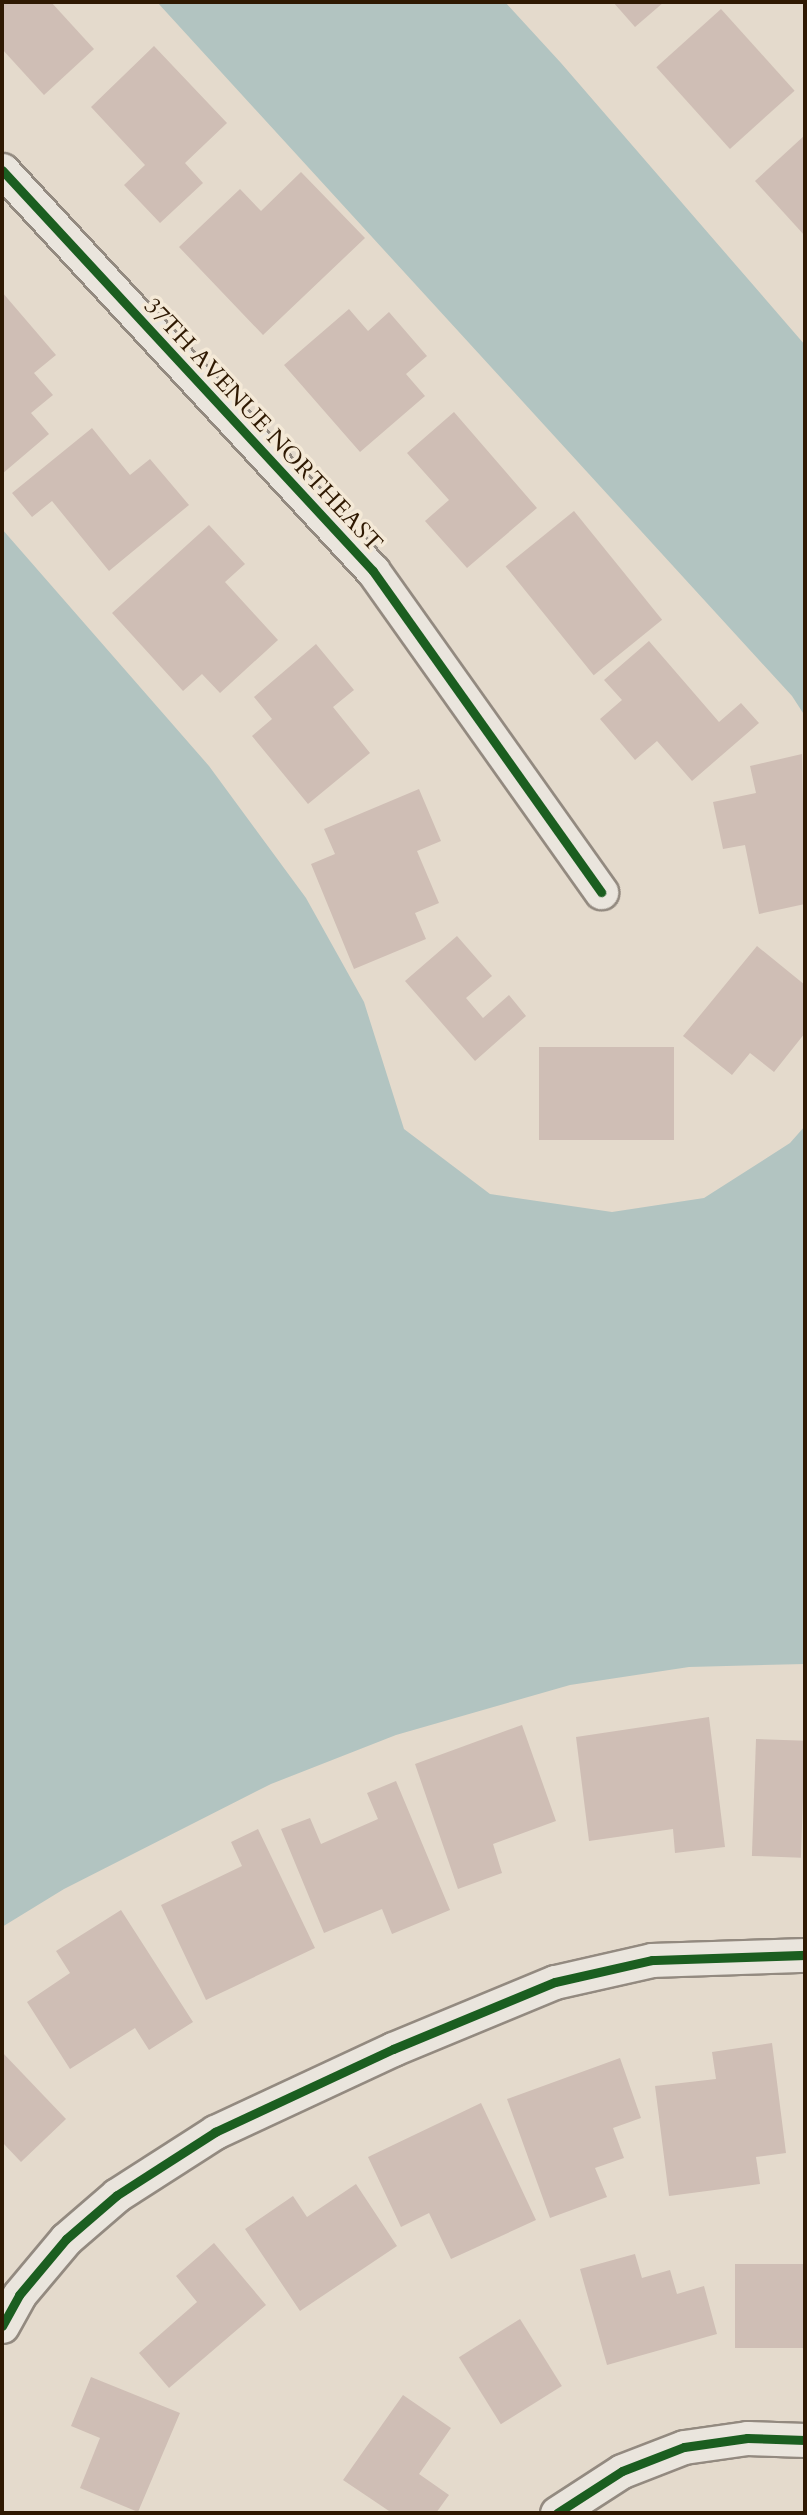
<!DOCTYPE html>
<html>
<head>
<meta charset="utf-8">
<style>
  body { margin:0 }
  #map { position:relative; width:807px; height:2515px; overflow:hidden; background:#e4dacc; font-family:Cardo,serif }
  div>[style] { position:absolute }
  .water>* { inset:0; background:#b2c4c1 }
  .building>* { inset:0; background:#cfbeb5; transform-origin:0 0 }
  .roads { filter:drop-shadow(2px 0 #938a80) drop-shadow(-2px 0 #938a80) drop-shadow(0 2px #938a80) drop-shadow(0 -2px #938a80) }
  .street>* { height:33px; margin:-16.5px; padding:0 16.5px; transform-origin:16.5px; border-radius:16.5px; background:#eae5dd }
  .cycleway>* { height:9px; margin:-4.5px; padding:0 4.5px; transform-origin:4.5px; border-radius:4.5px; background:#1b5e20 }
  span { translate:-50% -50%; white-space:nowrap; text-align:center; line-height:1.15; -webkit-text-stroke:7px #f4e9d7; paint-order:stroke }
  .street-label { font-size:24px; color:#2f1902 }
  .frame { position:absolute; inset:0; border:4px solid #2f1902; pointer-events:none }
</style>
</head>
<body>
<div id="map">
  <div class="water">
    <i style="clip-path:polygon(157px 2px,505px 2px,561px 63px,805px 345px,805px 716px,792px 696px)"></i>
    <i style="clip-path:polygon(2px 529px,209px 766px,306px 898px,364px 1002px,404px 1129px,490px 1194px,612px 1212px,704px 1198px,790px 1143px,805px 1126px,805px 1664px,689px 1667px,570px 1685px,396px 1735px,271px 1784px,64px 1889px,2px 1927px)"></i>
  </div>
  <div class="building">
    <i style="clip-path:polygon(2px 2px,51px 2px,94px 49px,44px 95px,2px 49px)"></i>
    <i style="clip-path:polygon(613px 2px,664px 2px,635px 27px)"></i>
    <i style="left:721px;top:9px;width:110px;height:87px;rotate:48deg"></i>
    <i style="clip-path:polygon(154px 46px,227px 123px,185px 163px,203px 183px,160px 223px,124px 185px,145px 165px,91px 107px)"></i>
    <i style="clip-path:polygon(805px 135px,805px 236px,755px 181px)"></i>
    <i style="clip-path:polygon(301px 172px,365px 238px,263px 335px,179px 247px,240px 189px,261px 211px)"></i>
    <i style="clip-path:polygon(2px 292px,56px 355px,34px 373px,53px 395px,31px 413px,49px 434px,2px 474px)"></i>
    <i style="clip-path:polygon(349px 309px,368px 331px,389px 312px,427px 356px,406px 374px,425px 396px,360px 452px,284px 365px)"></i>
    <i style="clip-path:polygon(454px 412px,537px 508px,467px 568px,425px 521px,449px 500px,407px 453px)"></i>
    <i style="clip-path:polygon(92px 428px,130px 475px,150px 459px,189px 505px,109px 571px,52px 501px,32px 517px,12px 493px)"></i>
    <i style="left:574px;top:511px;width:140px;height:88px;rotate:51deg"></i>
    <i style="clip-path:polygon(209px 525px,245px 564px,225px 582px,278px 640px,220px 693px,202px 674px,183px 691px,112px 613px)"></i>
    <i style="clip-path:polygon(649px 641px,719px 722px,741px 703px,759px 723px,692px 781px,657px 741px,635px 760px,600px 719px,622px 700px,604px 680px)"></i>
    <i style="clip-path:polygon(316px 644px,354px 690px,333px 707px,370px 753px,308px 804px,252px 736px,272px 719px,254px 697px)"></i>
    <i style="clip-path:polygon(802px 754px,805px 904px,759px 914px,745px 845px,723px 849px,713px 802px,756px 793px,750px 766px)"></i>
    <i style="clip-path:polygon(419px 789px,441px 841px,417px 851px,439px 903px,415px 913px,426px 939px,354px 969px,311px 864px,335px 854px,324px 829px)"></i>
    <i style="clip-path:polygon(457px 936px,492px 976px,466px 998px,483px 1018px,509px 995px,526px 1016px,475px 1061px,405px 981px)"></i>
    <i style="clip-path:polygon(757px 946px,805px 985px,805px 1033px,774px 1072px,750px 1053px,732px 1075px,683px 1036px)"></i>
    <i style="left:539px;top:1047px;width:135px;height:93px"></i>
    <i style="clip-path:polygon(709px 1717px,725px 1847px,675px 1853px,673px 1829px,589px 1841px,576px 1737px)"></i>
    <i style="clip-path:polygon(522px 1725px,556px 1821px,493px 1844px,502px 1873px,458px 1889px,415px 1764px)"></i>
    <i style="left:756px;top:1739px;width:49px;height:117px;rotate:2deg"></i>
    <i style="clip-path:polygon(396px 1781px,450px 1910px,392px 1934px,382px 1909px,324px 1933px,281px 1829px,310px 1818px,321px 1844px,378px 1819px,367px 1793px)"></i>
    <i style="clip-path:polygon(258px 1829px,315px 1948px,206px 2000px,161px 1905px,242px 1866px,231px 1842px)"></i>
    <i style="clip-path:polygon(121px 1910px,193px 2022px,149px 2050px,135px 2028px,70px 2069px,27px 2002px,70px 1973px,56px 1951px)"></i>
    <i style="clip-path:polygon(772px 2043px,786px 2153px,756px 2157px,760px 2184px,669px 2196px,655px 2086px,716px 2079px,712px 2052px)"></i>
    <i style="clip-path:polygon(2px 2052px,66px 2119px,21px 2162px,2px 2142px)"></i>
    <i style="clip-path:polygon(620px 2058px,641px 2118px,613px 2128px,624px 2158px,595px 2168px,607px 2197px,550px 2218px,507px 2099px)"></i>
    <i style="clip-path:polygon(481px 2103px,536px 2220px,451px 2259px,429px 2213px,401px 2227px,368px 2157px)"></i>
    <i style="clip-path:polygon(356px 2184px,397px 2246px,300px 2311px,245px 2229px,293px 2196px,307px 2217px)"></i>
    <i style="clip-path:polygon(214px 2243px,266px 2305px,169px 2388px,139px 2353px,197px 2302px,176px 2276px)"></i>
    <i style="clip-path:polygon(635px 2254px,642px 2278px,670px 2270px,677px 2294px,704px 2286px,717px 2334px,607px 2365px,580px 2269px)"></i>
    <i style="left:735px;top:2264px;width:70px;height:84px"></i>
    <i style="left:520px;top:2319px;width:79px;height:72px;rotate:58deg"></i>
    <i style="clip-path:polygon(91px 2377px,180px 2413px,138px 2512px,80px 2488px,100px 2438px,71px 2426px)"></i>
    <i style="clip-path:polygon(403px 2395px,451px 2428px,419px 2474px,449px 2495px,436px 2513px,392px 2513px,343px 2480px)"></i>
  </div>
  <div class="roads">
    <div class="street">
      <i style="left:2px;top:170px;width:546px;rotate:47.23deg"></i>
      <i style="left:373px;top:571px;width:394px;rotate:54.6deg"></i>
      <i style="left:2px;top:2326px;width:35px;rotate:-61deg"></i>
      <i style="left:19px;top:2295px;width:73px;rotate:-50deg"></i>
      <i style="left:66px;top:2239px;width:67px;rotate:-40.8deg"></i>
      <i style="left:117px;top:2195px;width:117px;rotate:-32.7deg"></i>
      <i style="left:215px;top:2132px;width:196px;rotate:-25deg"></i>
      <i style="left:393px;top:2049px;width:175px;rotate:-22.5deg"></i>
      <i style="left:555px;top:1982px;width:99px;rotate:-12.8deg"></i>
      <i style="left:652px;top:1960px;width:153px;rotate:-1.9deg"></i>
      <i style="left:557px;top:2513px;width:77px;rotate:-32.9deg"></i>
      <i style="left:622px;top:2471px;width:66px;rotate:-21.2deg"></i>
      <i style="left:684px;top:2447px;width:64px;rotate:-8.1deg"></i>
      <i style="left:747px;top:2438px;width:58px;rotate:2deg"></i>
    </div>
  </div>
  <div class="cycleway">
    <i style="left:2px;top:170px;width:546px;rotate:47.23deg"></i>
    <i style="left:373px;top:571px;width:394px;rotate:54.6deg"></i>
    <i style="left:2px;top:2326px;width:35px;rotate:-61deg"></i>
    <i style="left:19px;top:2295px;width:73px;rotate:-50deg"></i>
    <i style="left:66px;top:2239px;width:67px;rotate:-40.8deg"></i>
    <i style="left:117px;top:2195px;width:117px;rotate:-32.7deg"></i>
    <i style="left:215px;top:2132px;width:196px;rotate:-25deg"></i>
    <i style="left:393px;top:2049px;width:175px;rotate:-22.5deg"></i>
    <i style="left:555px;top:1982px;width:99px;rotate:-12.8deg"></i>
    <i style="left:652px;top:1960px;width:153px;rotate:-1.9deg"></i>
    <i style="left:557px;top:2513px;width:77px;rotate:-32.9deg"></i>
    <i style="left:622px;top:2471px;width:66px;rotate:-21.2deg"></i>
    <i style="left:684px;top:2447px;width:64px;rotate:-8.1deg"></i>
    <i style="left:747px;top:2438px;width:58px;rotate:2deg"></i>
  </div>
  <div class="street-label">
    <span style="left:263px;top:425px;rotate:47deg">37TH AVENUE NORTHEAST</span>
  </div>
  <div class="frame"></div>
</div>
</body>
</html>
